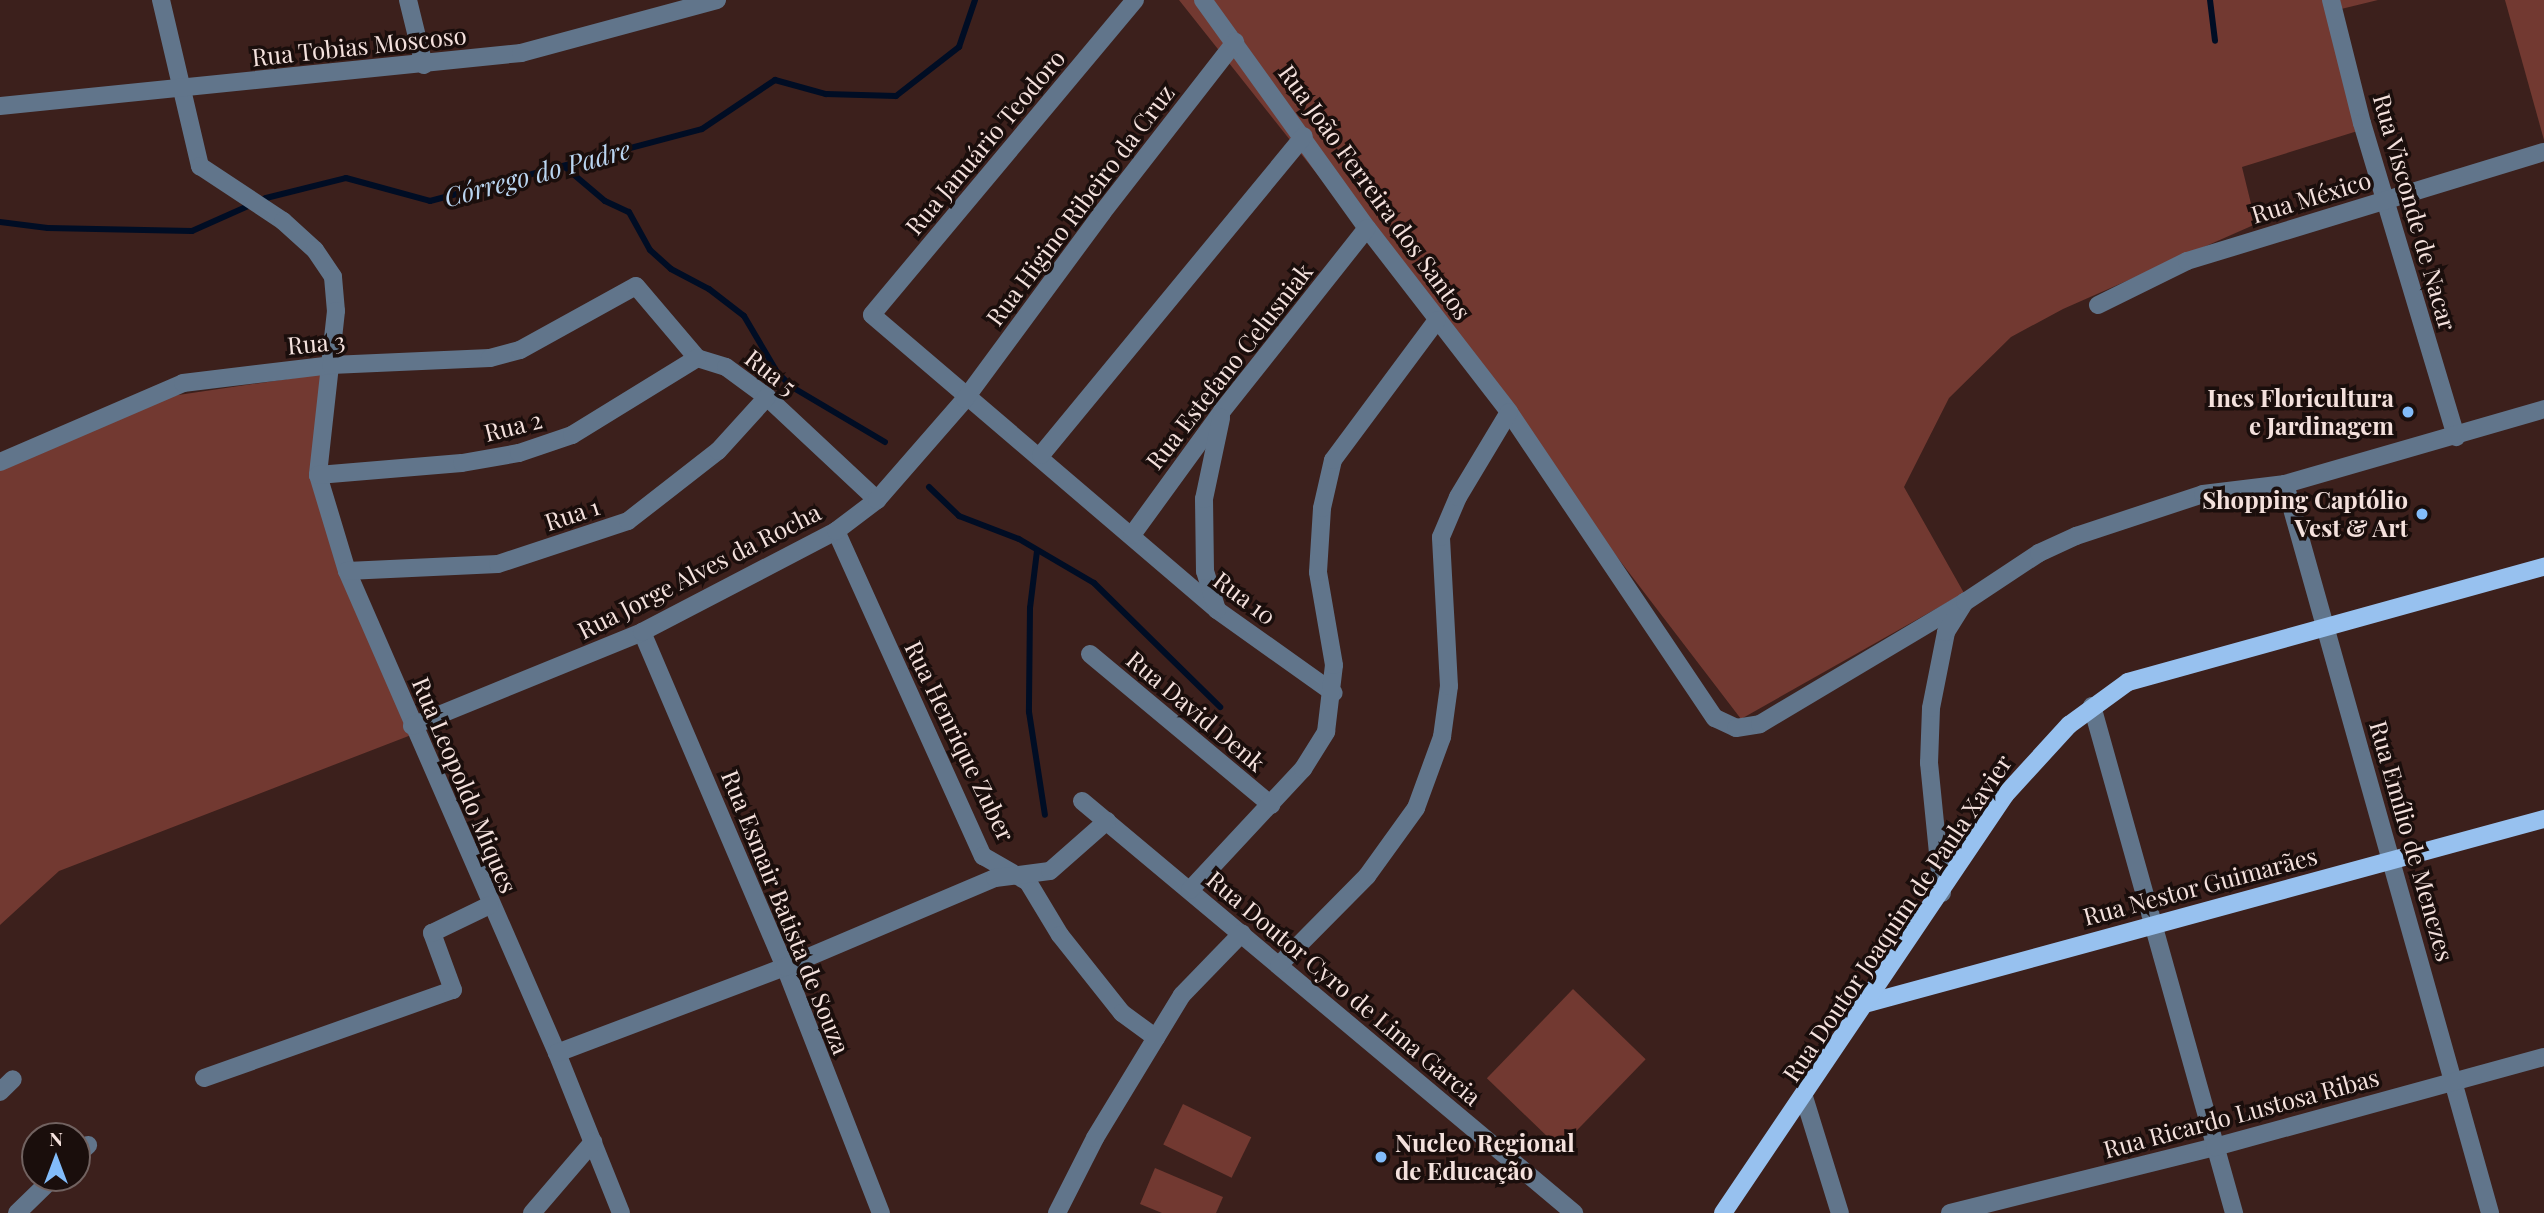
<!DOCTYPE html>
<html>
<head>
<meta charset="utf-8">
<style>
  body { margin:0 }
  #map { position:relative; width:2544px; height:1213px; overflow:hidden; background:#3c201c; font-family:"Playfair Display",serif }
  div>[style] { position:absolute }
  .green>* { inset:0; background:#723931; transform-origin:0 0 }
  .stream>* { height:6px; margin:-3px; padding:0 3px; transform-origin:3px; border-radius:3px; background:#000d24 }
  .minor>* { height:18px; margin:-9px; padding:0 9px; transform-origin:9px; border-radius:9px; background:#61758b }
  .major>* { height:18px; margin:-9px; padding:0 9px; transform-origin:9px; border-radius:9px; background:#97c1ef }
  .dots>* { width:19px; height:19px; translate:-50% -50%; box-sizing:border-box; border:4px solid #1a0e0c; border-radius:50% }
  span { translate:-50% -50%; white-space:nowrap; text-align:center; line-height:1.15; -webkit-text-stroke:7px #1a0e0c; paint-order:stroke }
  .street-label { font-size:24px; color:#f4e1dd }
  .poi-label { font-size:24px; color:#f4e1dd; font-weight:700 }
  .right { translate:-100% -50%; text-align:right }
  .left { translate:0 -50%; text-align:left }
  .water-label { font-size:26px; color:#bad5f1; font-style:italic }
  .north { position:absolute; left:21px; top:1122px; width:70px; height:70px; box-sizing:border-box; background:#1a0e0c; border:2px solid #716260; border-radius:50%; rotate:0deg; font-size:19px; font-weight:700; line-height:28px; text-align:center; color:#f4e1dd }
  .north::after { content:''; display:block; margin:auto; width:24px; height:32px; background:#82bcfa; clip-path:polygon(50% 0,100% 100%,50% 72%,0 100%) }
</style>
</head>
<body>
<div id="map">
  <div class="green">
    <i style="clip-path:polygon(1179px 0,2378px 0,2337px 10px,2364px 129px,2242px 167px,2256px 224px,2063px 309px,2011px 337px,1949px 398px,1904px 487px,1964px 593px,1741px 719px,1513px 421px)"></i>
    <i style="clip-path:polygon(2505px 0,2544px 0,2544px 140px)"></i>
    <i style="clip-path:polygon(328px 373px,317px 476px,419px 732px,59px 871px,0 925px,0 453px,158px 398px)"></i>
    <i style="left:1573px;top:989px;width:101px;height:124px;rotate:44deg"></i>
    <i style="left:1183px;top:1104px;width:76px;height:45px;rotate:26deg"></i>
    <i style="clip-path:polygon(1155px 1168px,1223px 1197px,1216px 1213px,1162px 1213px,1140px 1204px)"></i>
  </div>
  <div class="stream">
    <i style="left:2210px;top:0;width:41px;rotate:83deg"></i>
    <i style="left:566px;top:168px;width:51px;rotate:40.2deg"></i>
    <i style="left:605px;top:201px;width:26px;rotate:25deg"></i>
    <i style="left:629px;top:212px;width:43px;rotate:61.1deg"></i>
    <i style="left:650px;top:250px;width:28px;rotate:42deg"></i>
    <i style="left:671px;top:269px;width:43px;rotate:27.8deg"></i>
    <i style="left:709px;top:289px;width:44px;rotate:37.6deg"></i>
    <i style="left:744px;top:316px;width:65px;rotate:59.5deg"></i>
    <i style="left:777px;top:372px;width:21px;rotate:45deg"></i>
    <i style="left:792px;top:387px;width:108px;rotate:30.6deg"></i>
    <i style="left:0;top:222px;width:48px;rotate:7.1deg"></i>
    <i style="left:48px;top:228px;width:144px;rotate:1.2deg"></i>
    <i style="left:192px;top:231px;width:81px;rotate:-24deg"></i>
    <i style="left:266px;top:198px;width:82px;rotate:-14deg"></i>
    <i style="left:346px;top:178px;width:87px;rotate:15.3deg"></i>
    <i style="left:430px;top:201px;width:281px;rotate:-14.8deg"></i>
    <i style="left:702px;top:129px;width:88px;rotate:-33.9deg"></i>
    <i style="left:775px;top:80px;width:53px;rotate:15.4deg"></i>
    <i style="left:826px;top:94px;width:70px;rotate:1.6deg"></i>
    <i style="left:896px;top:96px;width:80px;rotate:-37.9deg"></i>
    <i style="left:959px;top:47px;width:50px;rotate:-71.2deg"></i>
    <i style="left:929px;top:487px;width:42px;rotate:44deg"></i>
    <i style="left:959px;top:516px;width:64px;rotate:21deg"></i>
    <i style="left:1019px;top:539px;width:87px;rotate:30.4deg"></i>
    <i style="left:1094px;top:583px;width:177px;rotate:44.5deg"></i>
    <i style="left:1037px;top:551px;width:57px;rotate:97deg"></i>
    <i style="left:1030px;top:608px;width:104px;rotate:90.6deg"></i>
    <i style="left:1029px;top:712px;width:104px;rotate:81.2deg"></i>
  </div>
  <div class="minor">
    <i style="left:161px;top:0;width:171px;rotate:76.8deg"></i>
    <i style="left:200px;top:166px;width:100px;rotate:33.5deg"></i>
    <i style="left:283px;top:221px;width:43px;rotate:42.2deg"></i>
    <i style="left:315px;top:250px;width:32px;rotate:56deg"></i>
    <i style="left:333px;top:277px;width:34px;rotate:85deg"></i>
    <i style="left:336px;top:311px;width:165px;rotate:96.3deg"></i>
    <i style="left:318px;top:475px;width:100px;rotate:73.2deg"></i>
    <i style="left:347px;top:571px;width:526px;rotate:66.46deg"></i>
    <i style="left:557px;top:1053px;width:172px;rotate:68.2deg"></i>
    <i style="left:408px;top:0;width:67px;rotate:76.2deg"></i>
    <i style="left:1135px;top:0;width:410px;rotate:129.9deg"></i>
    <i style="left:872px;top:315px;width:454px;rotate:40.5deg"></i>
    <i style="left:1217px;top:610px;width:143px;rotate:35.4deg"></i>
    <i style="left:1203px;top:0;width:281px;rotate:54.3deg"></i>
    <i style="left:1367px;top:228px;width:232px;rotate:52.3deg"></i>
    <i style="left:1509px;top:412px;width:369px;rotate:56.1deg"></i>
    <i style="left:1715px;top:718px;width:23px;rotate:25deg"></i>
    <i style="left:1736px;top:728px;width:24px;rotate:-9deg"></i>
    <i style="left:1760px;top:724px;width:239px;rotate:-30.8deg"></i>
    <i style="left:2331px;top:0;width:127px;rotate:75.9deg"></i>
    <i style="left:2362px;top:123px;width:328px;rotate:73.3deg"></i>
    <i style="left:0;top:106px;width:524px;rotate:-5.81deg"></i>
    <i style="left:521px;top:53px;width:203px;rotate:-15.1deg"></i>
    <i style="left:2098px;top:305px;width:99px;rotate:-26.3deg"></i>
    <i style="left:2187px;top:261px;width:373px;rotate:-17deg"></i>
    <i style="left:1041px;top:455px;width:413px;rotate:-50.5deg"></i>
    <i style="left:0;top:462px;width:199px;rotate:-23.3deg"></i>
    <i style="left:183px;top:383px;width:149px;rotate:-6.9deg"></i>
    <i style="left:331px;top:365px;width:159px;rotate:-2.5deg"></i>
    <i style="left:490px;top:358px;width:31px;rotate:-15deg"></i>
    <i style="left:520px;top:350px;width:132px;rotate:-28.9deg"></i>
    <i style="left:636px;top:286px;width:94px;rotate:49.7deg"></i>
    <i style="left:697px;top:358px;width:30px;rotate:17deg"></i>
    <i style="left:726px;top:367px;width:51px;rotate:36.2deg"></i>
    <i style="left:767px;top:397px;width:151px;rotate:43.1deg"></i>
    <i style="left:318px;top:475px;width:144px;rotate:-4.8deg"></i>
    <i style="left:462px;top:463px;width:58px;rotate:-10deg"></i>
    <i style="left:519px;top:453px;width:56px;rotate:-18.8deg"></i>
    <i style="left:572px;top:435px;width:147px;rotate:-31.6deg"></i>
    <i style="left:2285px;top:484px;width:757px;rotate:74.29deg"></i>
    <i style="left:836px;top:531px;width:357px;rotate:65.7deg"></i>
    <i style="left:983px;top:856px;width:52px;rotate:30deg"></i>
    <i style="left:1028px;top:882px;width:62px;rotate:58.9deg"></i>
    <i style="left:1060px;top:935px;width:100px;rotate:51.5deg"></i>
    <i style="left:1122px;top:1013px;width:42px;rotate:36.3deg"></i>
    <i style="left:1132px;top:535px;width:153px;rotate:-54deg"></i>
    <i style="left:1222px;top:411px;width:233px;rotate:-51.6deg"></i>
    <i style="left:347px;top:571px;width:151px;rotate:-2.7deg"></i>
    <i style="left:498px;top:564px;width:137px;rotate:-18.3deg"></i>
    <i style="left:628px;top:521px;width:114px;rotate:-37.9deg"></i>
    <i style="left:718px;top:451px;width:73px;rotate:-47.8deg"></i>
    <i style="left:1217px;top:610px;width:41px;rotate:-107.1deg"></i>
    <i style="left:1205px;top:571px;width:72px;rotate:-90.8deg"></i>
    <i style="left:1204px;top:499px;width:83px;rotate:-78.1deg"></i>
    <i style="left:642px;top:632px;width:364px;rotate:66.9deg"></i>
    <i style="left:785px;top:967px;width:264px;rotate:68.7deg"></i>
    <i style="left:1090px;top:654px;width:236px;rotate:39.8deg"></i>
    <i style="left:2092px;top:706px;width:527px;rotate:74.35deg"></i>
    <i style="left:412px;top:726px;width:248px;rotate:-22.2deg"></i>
    <i style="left:642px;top:632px;width:219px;rotate:-27.5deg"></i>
    <i style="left:836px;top:531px;width:51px;rotate:-37.1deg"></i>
    <i style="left:877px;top:500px;width:134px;rotate:-48.9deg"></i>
    <i style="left:965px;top:399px;width:231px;rotate:-53.6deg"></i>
    <i style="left:1102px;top:213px;width:217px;rotate:-52.1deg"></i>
    <i style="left:1082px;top:801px;width:642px;rotate:39.94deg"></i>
    <i style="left:1190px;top:890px;width:166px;rotate:-47deg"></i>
    <i style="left:1303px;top:769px;width:44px;rotate:-58.1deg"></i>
    <i style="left:1326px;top:732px;width:67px;rotate:-83.2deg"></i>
    <i style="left:1334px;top:665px;width:94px;rotate:-99.8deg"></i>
    <i style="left:1318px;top:572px;width:64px;rotate:-86.4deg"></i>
    <i style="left:1322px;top:508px;width:49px;rotate:-77.1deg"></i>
    <i style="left:1333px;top:460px;width:174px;rotate:-53.4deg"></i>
    <i style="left:1942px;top:893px;width:131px;rotate:-95.7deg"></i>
    <i style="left:1929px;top:763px;width:55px;rotate:-87.9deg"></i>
    <i style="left:1931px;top:708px;width:77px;rotate:-78.8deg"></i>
    <i style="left:1946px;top:632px;width:36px;rotate:-58deg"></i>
    <i style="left:1965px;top:602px;width:89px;rotate:-33.5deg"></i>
    <i style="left:2039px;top:553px;width:41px;rotate:-24.7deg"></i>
    <i style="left:2076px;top:536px;width:134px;rotate:-18.3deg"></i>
    <i style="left:2203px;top:494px;width:83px;rotate:-7deg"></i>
    <i style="left:2285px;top:484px;width:270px;rotate:-16.1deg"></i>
    <i style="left:1279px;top:965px;width:125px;rotate:-45.3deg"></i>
    <i style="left:1367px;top:876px;width:84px;rotate:-54.2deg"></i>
    <i style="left:1416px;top:808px;width:76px;rotate:-69.9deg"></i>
    <i style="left:1442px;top:737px;width:51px;rotate:-82.2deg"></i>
    <i style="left:1449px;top:686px;width:149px;rotate:-93.1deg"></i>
    <i style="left:1441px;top:537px;width:43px;rotate:-67deg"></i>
    <i style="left:1458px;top:497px;width:99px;rotate:-59deg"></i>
    <i style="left:557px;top:1053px;width:244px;rotate:-20.7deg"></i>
    <i style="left:785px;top:967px;width:228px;rotate:-23deg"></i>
    <i style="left:995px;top:878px;width:55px;rotate:-7.3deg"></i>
    <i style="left:1050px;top:871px;width:76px;rotate:-41.3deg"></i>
    <i style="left:204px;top:1078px;width:264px;rotate:-19.5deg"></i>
    <i style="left:453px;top:990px;width:61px;rotate:-110.2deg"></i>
    <i style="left:432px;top:933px;width:64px;rotate:-25.8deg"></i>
    <i style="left:0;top:1092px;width:18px;rotate:-45deg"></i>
    <i style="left:1804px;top:1097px;width:121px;rotate:72.8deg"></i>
    <i style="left:77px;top:1155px;width:15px;rotate:-42deg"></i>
    <i style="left:17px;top:1213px;width:50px;rotate:-44.2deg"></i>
    <i style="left:532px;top:1213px;width:94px;rotate:-49.3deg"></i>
    <i style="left:1057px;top:1213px;width:84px;rotate:-63.1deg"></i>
    <i style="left:1095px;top:1138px;width:167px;rotate:-58.7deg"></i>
    <i style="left:1182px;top:995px;width:86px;rotate:-45.9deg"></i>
    <i style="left:1950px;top:1213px;width:273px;rotate:-14deg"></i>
    <i style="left:2215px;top:1147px;width:341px;rotate:-15.3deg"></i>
  </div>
  <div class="major">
    <i style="left:1868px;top:1003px;width:701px;rotate:-15.23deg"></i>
    <i style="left:1723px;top:1213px;width:504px;rotate:-55.99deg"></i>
    <i style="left:2005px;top:795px;width:95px;rotate:-47.6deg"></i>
    <i style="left:2069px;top:725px;width:73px;rotate:-36.1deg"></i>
    <i style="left:2128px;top:682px;width:432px;rotate:-15.5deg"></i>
  </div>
  <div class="dots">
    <i style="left:2408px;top:412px;background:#82bcfa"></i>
    <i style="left:2422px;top:514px;background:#82bcfa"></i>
    <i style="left:1381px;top:1157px;background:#82bcfa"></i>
  </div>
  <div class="street-label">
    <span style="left:359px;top:46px;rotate:-6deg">Rua Tobias Moscoso</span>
    <span style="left:985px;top:142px;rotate:-50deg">Rua Januário Teodoro</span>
    <span style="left:1375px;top:192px;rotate:54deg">Rua João Ferreira dos Santos</span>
    <span style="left:2311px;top:197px;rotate:-17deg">Rua México</span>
    <span style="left:1080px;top:205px;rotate:-53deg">Rua Higino Ribeiro da Cruz</span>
    <span style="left:2415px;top:212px;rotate:74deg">Rua Visconde de Nacar</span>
    <span style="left:316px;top:343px;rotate:-5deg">Rua 3</span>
    <span style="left:1229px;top:366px;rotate:-52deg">Rua Estefano Celusniak</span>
    <span style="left:771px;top:372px;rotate:38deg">Rua 5</span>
    <span style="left:513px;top:426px;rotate:-14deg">Rua 2</span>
    <span style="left:572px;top:514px;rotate:-18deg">Rua 1</span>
    <span style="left:699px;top:571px;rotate:-27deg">Rua Jorge Alves da Rocha</span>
    <span style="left:1245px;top:598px;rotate:37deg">Rua 10</span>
    <span style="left:1196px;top:711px;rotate:40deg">Rua David Denk</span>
    <span style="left:960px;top:741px;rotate:64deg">Rua Henrique Zuber</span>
    <span style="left:465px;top:785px;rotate:67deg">Rua Leopoldo Miques</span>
    <span style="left:2412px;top:841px;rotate:74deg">Rua Emílio de Menezes</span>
    <span style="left:2200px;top:886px;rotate:-15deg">Rua Nestor Guimarães</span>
    <span style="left:786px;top:912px;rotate:68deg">Rua Esmair Batista de Souza</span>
    <span style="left:1897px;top:918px;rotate:-56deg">Rua Doutor Joaquim de Paula Xavier</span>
    <span style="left:1344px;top:988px;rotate:40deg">Rua Doutor Cyro de Lima Garcia</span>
    <span style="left:2241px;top:1113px;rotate:-15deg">Rua Ricardo Lustosa Ribas</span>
  </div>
  <div class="poi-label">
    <span class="right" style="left:2394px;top:412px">Ines Floricultura<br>e Jardinagem</span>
    <span class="right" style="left:2408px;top:514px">Shopping Captólio<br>Vest &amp; Art</span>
    <span class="left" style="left:1395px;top:1157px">Nucleo Regional<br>de Educação</span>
  </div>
  <div class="water-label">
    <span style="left:537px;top:173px;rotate:-15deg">Córrego do Padre</span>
  </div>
  <div class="north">N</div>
</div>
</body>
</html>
